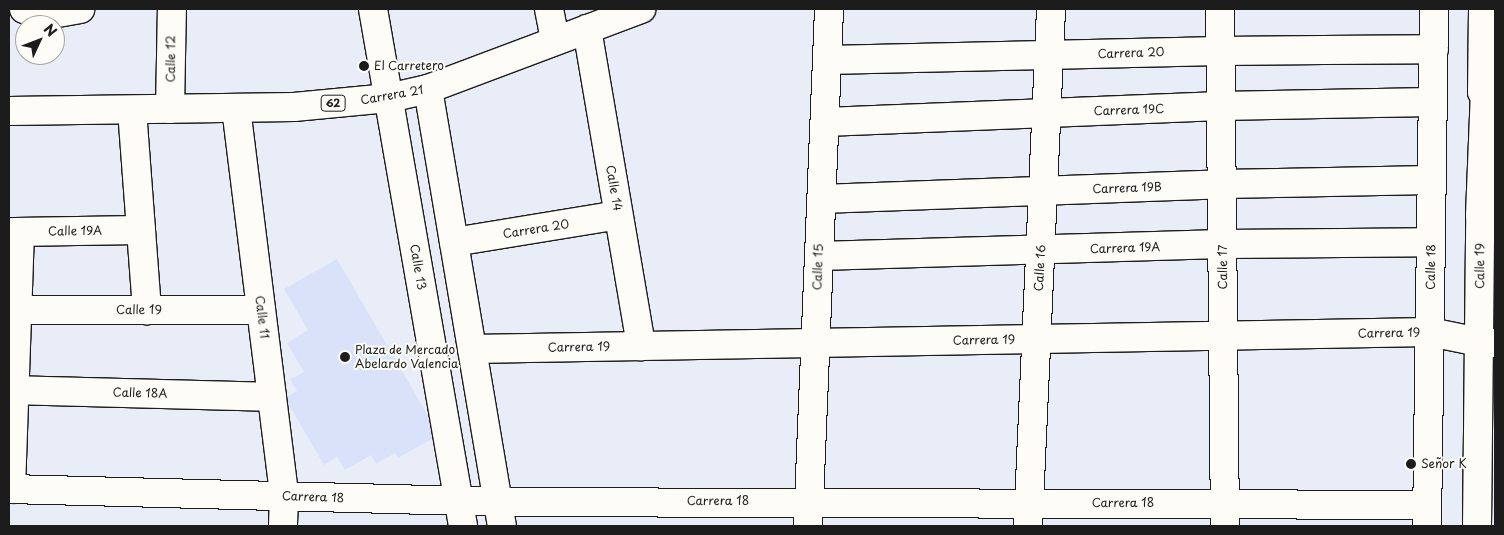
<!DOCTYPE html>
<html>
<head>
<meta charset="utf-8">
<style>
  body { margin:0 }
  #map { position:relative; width:1504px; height:535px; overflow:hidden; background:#e8edf8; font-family:"Playpen Sans",sans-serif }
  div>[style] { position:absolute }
  .built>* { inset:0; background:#d9e2f8 }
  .roads { filter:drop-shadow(1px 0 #1c1c1c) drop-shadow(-1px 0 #1c1c1c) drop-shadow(0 1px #1c1c1c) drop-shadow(0 -1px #1c1c1c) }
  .minor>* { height:28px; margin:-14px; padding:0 14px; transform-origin:14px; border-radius:14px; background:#fdfcf7 }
  .major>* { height:28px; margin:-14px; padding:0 14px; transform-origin:14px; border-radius:14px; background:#fdfcf7 }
  .dots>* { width:14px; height:14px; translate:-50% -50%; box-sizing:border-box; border:2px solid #fdfcf7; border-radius:50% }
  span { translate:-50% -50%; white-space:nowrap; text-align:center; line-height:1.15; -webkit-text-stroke:4px #fdfcf7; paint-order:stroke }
  .shield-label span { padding:1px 4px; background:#fdfcf7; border:1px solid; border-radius:4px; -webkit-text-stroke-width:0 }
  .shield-label { font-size:11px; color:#1c1c1c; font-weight:700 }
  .street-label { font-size:12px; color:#1c1c1c }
  .poi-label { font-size:12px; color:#1c1c1c }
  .left { translate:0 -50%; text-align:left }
  .frame { position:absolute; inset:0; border:10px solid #1c1c1c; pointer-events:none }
  .north { position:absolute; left:15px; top:15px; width:50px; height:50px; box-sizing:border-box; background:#fdfcf7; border:1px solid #a3a29f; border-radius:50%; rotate:47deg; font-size:14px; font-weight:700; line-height:20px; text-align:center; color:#1c1c1c }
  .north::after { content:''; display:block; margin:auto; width:18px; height:22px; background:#1c1c1c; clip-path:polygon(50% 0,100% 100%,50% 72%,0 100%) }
</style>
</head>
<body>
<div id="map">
  <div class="built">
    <i style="clip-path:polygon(337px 259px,439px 435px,398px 458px,395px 453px,376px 464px,371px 455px,345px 470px,337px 457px,324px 465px,285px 398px,297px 391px,290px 379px,304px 372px,287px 343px,308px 330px,284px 289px)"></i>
  </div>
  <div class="roads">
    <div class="minor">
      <i style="left:24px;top:9px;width:18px;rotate:22deg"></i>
      <i style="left:41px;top:16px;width:40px;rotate:-10deg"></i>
      <i style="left:373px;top:9px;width:525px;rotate:80.12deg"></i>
      <i style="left:549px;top:9px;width:32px;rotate:79deg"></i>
      <i style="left:1220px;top:9px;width:517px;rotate:89.45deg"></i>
      <i style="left:587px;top:29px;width:322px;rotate:80.3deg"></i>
      <i style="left:827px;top:60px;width:393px;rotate:-1.3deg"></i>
      <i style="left:1220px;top:51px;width:214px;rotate:-0.5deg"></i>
      <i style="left:428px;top:89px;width:443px;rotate:80.4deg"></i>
      <i style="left:236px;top:108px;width:391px;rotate:82.9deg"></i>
      <i style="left:284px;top:496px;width:30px;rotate:92deg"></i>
      <i style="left:170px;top:109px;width:100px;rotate:-88.9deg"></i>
      <i style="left:132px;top:110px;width:201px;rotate:85.7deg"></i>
      <i style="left:825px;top:122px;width:396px;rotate:-2.3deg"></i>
      <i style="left:1221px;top:106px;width:212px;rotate:-1.1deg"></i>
      <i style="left:821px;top:199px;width:401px;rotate:-2.1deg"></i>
      <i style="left:1222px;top:184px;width:210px;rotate:-1.1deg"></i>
      <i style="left:9px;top:232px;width:132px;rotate:-0.9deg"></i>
      <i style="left:454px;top:242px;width:166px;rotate:-9.3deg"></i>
      <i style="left:819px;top:256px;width:403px;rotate:-1.7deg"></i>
      <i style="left:1222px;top:244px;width:209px;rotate:-0.5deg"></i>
      <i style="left:17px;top:310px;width:244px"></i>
      <i style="left:472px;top:349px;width:958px;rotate:-1.02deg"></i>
      <i style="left:1430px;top:332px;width:50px;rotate:11.5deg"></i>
      <i style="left:1479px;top:342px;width:16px;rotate:4deg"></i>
      <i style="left:9px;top:390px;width:263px;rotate:1.5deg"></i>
      <i style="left:9px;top:489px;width:488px;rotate:1.5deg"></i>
      <i style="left:497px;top:502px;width:930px;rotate:0.18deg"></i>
      <i style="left:11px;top:489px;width:257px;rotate:-88deg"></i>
      <i style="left:808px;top:526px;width:517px;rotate:-87.67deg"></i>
      <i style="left:1028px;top:526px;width:518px;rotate:-87.45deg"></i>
      <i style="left:1427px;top:526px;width:517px;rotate:-89.22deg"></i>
      <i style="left:1477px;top:526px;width:311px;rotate:-89.4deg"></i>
      <i style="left:1480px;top:215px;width:122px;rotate:-87.7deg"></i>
      <i style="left:1485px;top:93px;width:3px;rotate:-162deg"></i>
      <i style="left:1482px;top:92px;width:83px;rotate:-89.3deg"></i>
    </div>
    <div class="major">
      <i style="left:9px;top:111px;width:285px;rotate:-0.8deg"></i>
      <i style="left:294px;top:107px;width:95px;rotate:-5.4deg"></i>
      <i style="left:389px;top:98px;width:40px;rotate:-13deg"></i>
      <i style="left:428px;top:89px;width:228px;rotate:-20.6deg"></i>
    </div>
  </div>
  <div class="dots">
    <i style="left:364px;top:66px;background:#1c1c1c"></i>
    <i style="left:345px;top:357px;background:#1c1c1c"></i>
    <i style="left:1411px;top:464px;background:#1c1c1c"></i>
  </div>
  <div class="shield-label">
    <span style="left:333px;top:103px">62</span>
  </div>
  <div class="street-label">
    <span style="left:1131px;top:53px;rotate:-2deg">Carrera 20</span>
    <span style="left:171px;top:59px;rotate:-89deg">Calle 12</span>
    <span style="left:392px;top:95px;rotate:-10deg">Carrera 21</span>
    <span style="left:1129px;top:110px;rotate:-2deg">Carrera 19C</span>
    <span style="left:614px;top:188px;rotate:80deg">Calle 14</span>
    <span style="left:1127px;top:188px;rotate:-2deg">Carrera 19B</span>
    <span style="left:536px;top:229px;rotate:-9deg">Carrera 20</span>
    <span style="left:75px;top:231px;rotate:-1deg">Calle 19A</span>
    <span style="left:1125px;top:248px;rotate:-2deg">Carrera 19A</span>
    <span style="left:1480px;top:266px;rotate:-90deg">Calle 19</span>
    <span style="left:418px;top:267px;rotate:80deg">Calle 13</span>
    <span style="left:818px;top:267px;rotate:-88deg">Calle 15</span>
    <span style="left:1223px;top:267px;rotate:-90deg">Calle 17</span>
    <span style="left:1431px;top:267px;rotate:-89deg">Calle 18</span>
    <span style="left:1040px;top:268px;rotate:-87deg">Calle 16</span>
    <span style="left:139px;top:310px">Calle 19</span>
    <span style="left:262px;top:317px;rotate:83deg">Calle 11</span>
    <span style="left:1389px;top:333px;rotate:-1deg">Carrera 19</span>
    <span style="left:984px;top:340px;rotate:-1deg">Carrera 19</span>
    <span style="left:579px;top:347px;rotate:-1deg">Carrera 19</span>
    <span style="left:140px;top:393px;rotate:1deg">Calle 18A</span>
    <span style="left:313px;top:497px;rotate:2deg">Carrera 18</span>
    <span style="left:718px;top:501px">Carrera 18</span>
    <span style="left:1123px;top:503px">Carrera 18</span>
  </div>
  <div class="poi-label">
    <span class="left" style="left:374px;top:66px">El Carretero</span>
    <span class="left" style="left:355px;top:357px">Plaza de Mercado<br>Abelardo Valencia</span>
    <span class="left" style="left:1421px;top:464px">Señor K</span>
  </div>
  <div class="frame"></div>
  <div class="north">N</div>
</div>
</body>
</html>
